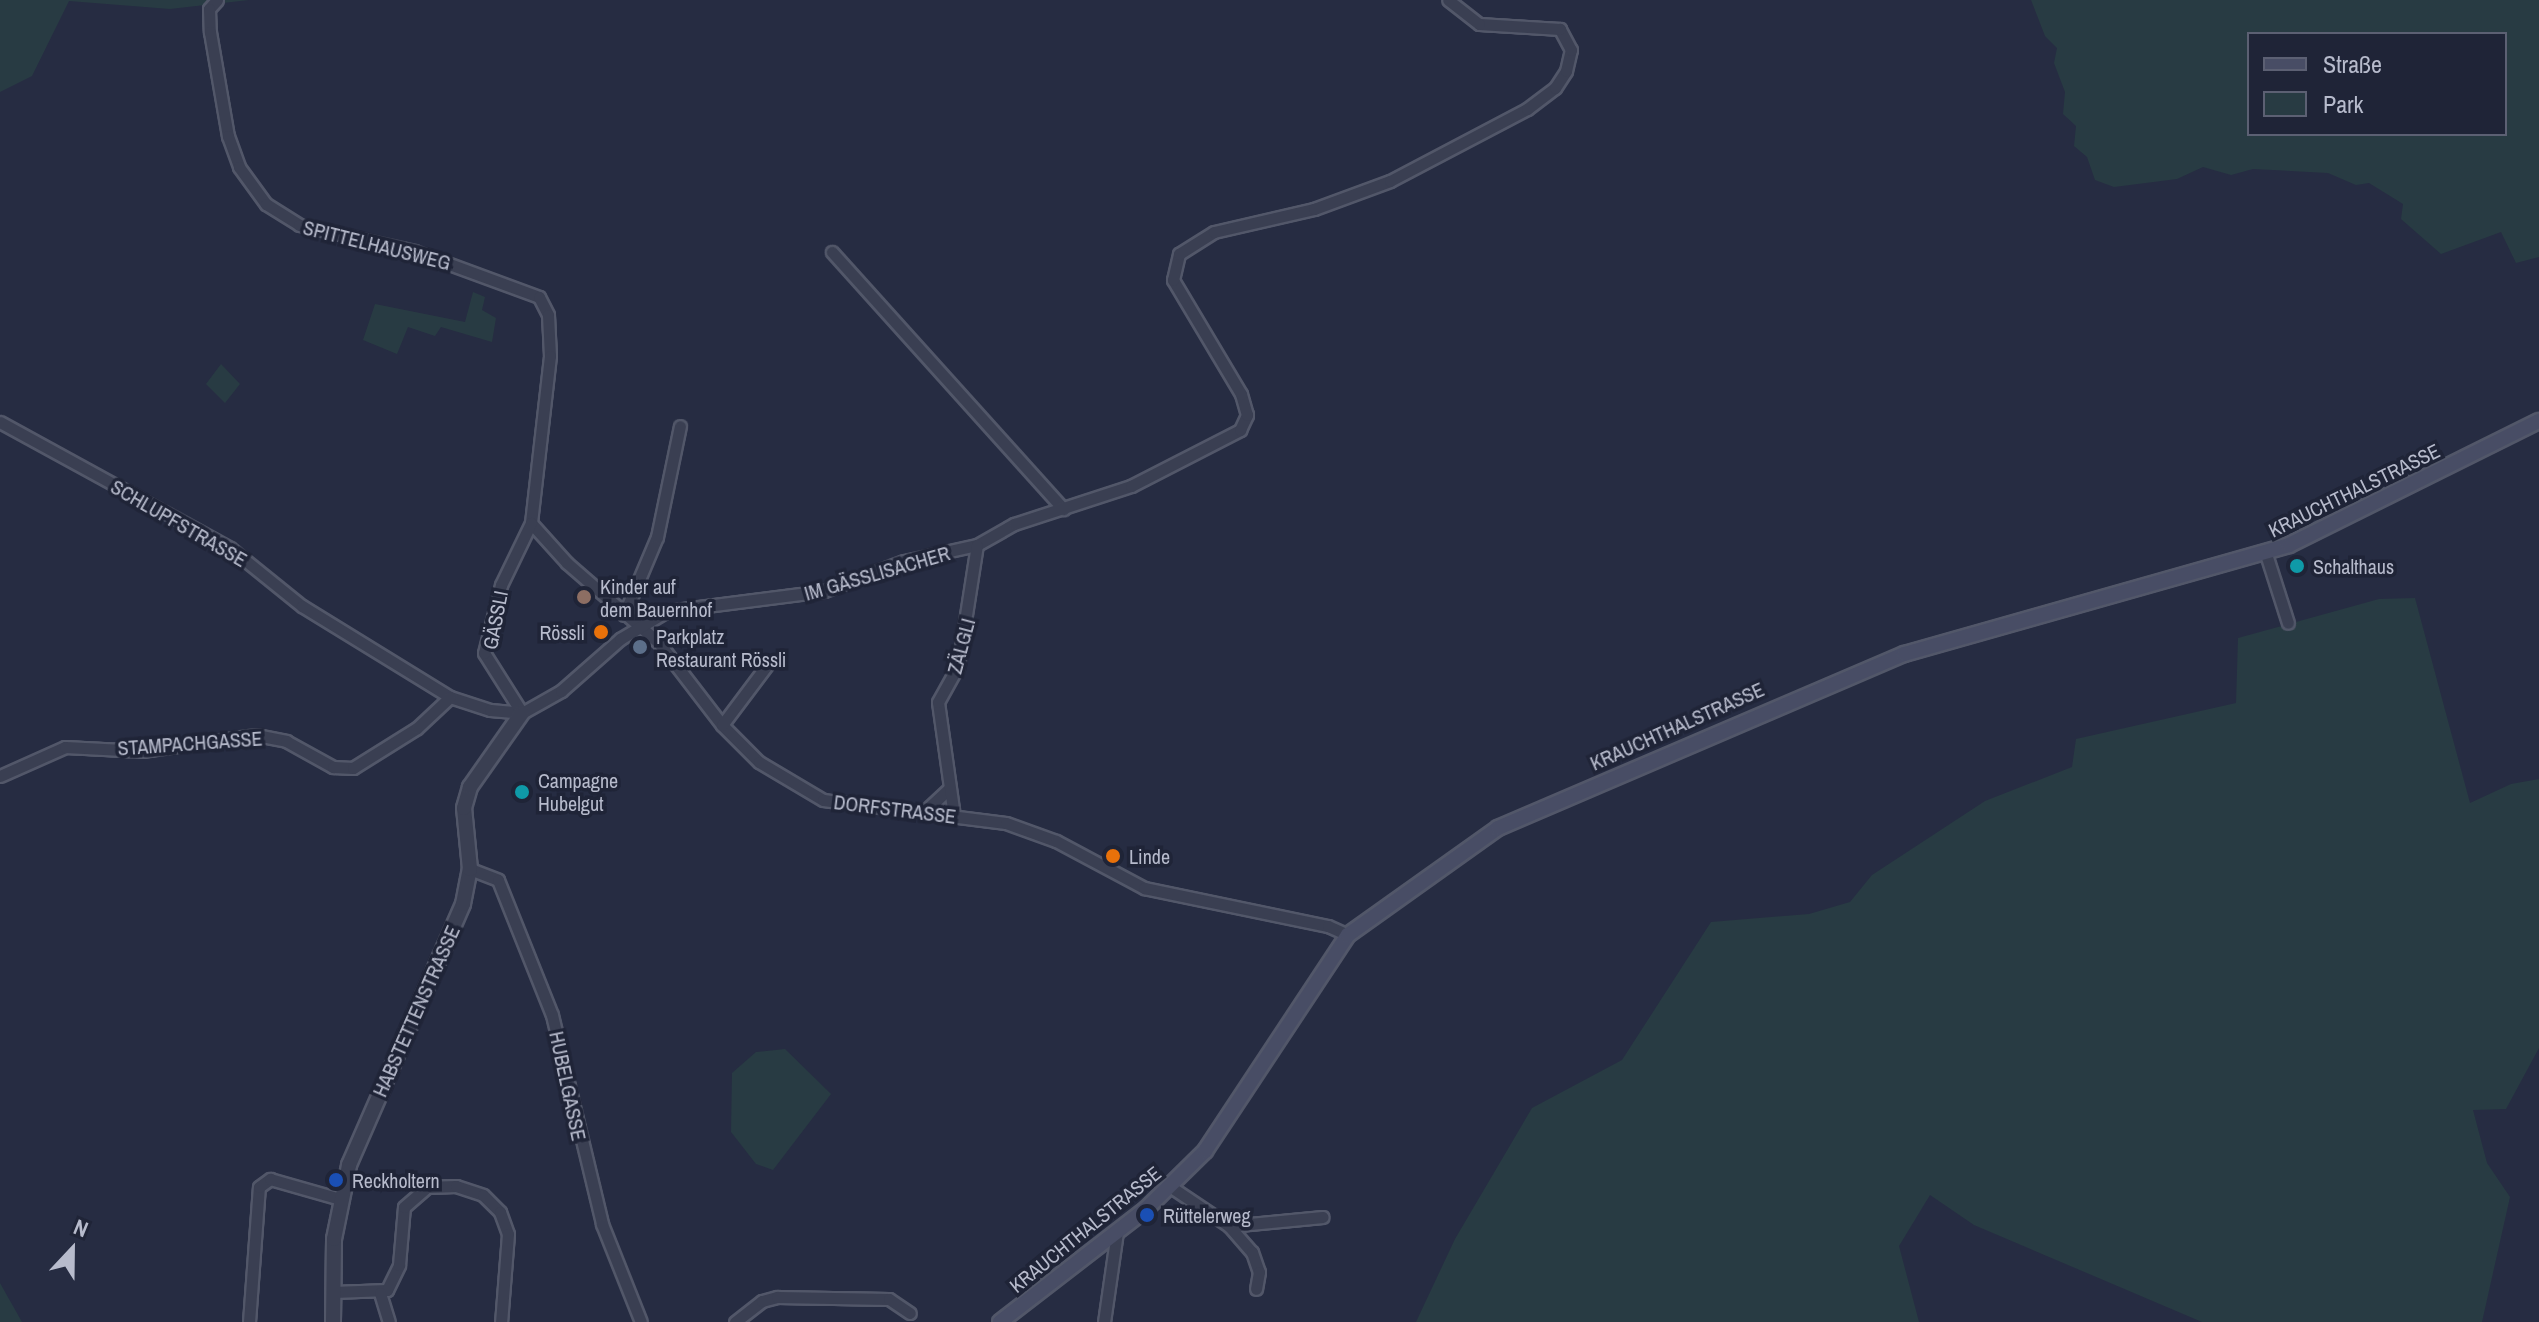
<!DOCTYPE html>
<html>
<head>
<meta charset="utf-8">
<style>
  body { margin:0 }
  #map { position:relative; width:2539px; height:1322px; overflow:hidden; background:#262c42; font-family:"Archivo Narrow",sans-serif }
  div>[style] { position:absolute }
  .green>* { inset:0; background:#283b43 }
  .roads { filter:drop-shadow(2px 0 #525769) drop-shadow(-2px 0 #525769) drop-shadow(0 2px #525769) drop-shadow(0 -2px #525769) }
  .minor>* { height:11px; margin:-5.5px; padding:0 5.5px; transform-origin:5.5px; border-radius:5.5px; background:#3a3f52 }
  .tertiary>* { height:14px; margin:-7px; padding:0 7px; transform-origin:7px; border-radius:7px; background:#3a3f52 }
  .secondary>* { height:14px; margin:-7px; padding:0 7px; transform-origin:7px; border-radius:7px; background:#484d65 }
  .dots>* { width:22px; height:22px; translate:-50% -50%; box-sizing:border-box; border:4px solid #1f2437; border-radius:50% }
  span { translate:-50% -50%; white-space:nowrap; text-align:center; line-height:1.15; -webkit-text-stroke:7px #1f2437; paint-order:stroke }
  .street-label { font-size:20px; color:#b7bbcc }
  .poi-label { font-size:20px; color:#b7bbcc }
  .left { translate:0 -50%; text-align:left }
  .right { translate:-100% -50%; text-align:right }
  .legend { position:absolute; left:2247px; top:32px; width:260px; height:104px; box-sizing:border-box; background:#1f2437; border:2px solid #5c6073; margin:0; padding:10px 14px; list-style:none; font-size:24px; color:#b7bbcc }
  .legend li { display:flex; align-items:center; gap:16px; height:40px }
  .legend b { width:40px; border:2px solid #5c6073 }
  .north { position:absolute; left:32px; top:1210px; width:80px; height:80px; -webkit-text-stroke:6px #1f2437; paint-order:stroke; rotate:22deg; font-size:22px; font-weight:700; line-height:32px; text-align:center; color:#b7bbcc }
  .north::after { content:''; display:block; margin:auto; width:28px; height:36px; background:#b7bbcc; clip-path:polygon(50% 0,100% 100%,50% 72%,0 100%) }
</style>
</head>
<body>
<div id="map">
  <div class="green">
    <i style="clip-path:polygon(0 0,249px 0,170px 9px,69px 1px,32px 76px,0 92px)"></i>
    <i style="clip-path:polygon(evenodd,2031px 0,2539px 0,2539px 257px,2516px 263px,2501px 232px,2441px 254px,2401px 219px,2403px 204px,2369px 183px,2356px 185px,2328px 173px,2253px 169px,2231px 175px,2203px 167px,2177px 179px,2114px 187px,2095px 180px,2087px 157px,2074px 146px,2076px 126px,2063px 114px,2065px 92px,2054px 63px,2057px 48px,2045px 36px,2031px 0,2249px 34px,2505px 34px,2505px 134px,2249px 134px,2249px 34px)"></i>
    <i style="clip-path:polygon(473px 292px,485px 297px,482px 310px,496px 318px,492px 342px,441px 327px,435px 336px,408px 327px,397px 354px,363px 340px,375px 304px,465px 322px)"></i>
    <i style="clip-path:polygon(221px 364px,240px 384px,225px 403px,206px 384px)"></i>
    <i style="clip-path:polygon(2415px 598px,2470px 803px,2511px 784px,2539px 779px,2539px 1048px,2506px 1109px,2473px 1110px,2487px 1163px,2510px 1197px,2482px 1322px,2202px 1322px,1974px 1225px,1930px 1195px,1899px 1246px,1919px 1322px,1416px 1322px,1455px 1239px,1532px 1108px,1622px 1060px,1711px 922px,1809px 914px,1850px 902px,1872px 875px,1985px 801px,2072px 767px,2076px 739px,2236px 703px,2238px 638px,2379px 599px)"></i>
    <i style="clip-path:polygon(785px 1049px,831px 1094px,773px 1170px,756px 1164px,731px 1132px,732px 1073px,756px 1052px)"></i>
    <i style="clip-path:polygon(0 1283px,22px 1322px,0 1322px)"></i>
  </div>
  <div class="roads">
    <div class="minor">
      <i style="left:217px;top:0;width:12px;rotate:132deg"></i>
      <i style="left:209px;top:9px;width:23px;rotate:88deg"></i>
      <i style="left:210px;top:32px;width:106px;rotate:80.2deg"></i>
      <i style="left:228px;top:136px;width:33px;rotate:70deg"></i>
      <i style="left:239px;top:167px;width:46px;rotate:53.9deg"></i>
      <i style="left:266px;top:204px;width:39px;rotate:32deg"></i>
      <i style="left:299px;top:225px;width:118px;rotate:12.7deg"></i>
      <i style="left:414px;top:251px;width:133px;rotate:20.2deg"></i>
      <i style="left:539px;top:297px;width:20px;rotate:63deg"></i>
      <i style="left:548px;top:315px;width:41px;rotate:87.2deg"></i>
      <i style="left:550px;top:356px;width:168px;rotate:96.5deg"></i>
      <i style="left:531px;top:523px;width:54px;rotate:48deg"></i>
      <i style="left:567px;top:563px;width:122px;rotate:41deg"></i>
      <i style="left:659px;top:643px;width:103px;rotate:52.5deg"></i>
      <i style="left:722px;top:725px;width:52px;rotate:45deg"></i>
      <i style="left:759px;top:762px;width:74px;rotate:30.7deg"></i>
      <i style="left:823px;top:800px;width:184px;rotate:7.2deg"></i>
      <i style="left:1006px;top:823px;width:53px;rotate:19.8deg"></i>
      <i style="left:1056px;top:841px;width:100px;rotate:28.1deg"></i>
      <i style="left:1144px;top:888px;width:188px;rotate:11.7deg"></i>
      <i style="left:1328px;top:926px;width:22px;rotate:24deg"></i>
      <i style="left:832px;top:252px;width:346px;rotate:48deg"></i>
      <i style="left:0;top:422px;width:262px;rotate:28.7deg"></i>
      <i style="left:230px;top:548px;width:92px;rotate:38.9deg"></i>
      <i style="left:302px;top:606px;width:174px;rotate:31.6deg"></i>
      <i style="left:450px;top:697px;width:42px;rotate:18deg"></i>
      <i style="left:490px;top:710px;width:32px;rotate:5deg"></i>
      <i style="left:522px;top:713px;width:45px;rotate:-29.4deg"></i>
      <i style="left:561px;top:691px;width:79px;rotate:-41.4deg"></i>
      <i style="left:620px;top:639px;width:55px;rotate:-30.8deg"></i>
      <i style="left:667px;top:611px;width:158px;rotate:-7.3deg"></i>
      <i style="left:824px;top:591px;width:85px;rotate:-20.6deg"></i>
      <i style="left:904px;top:561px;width:75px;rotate:-12.4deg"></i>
      <i style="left:977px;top:545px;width:43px;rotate:-29.6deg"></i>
      <i style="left:1014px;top:524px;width:123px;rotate:-18deg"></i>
      <i style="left:1131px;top:486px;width:123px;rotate:-27.2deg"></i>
      <i style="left:1240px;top:430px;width:17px;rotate:-65deg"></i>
      <i style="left:1247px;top:415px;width:22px;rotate:-106deg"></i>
      <i style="left:1241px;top:394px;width:133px;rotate:-120.8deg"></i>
      <i style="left:1173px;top:280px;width:27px;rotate:-77deg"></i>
      <i style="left:1179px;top:254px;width:41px;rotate:-32.2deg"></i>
      <i style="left:1214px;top:232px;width:103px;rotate:-13deg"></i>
      <i style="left:1314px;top:209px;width:81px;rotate:-20.2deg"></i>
      <i style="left:1390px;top:181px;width:155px;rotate:-27.7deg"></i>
      <i style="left:1527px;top:109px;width:35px;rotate:-37deg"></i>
      <i style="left:1555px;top:88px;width:20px;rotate:-57deg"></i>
      <i style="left:1566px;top:71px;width:22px;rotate:-77deg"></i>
      <i style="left:1571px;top:50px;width:24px;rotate:-118deg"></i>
      <i style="left:1560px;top:29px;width:81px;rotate:-176.5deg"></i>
      <i style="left:1479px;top:24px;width:39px;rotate:-142deg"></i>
      <i style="left:2266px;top:554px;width:72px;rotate:72.3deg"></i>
      <i style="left:624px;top:615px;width:85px;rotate:-67.1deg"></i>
      <i style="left:657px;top:537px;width:113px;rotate:-78.3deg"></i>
      <i style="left:522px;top:713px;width:71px;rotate:-122.3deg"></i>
      <i style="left:484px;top:653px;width:70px;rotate:-76deg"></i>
      <i style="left:501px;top:585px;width:69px;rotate:-64.2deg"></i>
      <i style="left:722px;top:725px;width:75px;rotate:-53.1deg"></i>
      <i style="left:0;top:776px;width:71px;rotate:-24deg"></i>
      <i style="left:65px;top:747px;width:77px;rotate:3deg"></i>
      <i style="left:142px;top:751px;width:115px;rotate:-8deg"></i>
      <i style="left:256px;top:735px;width:31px;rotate:11deg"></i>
      <i style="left:286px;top:741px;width:54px;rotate:29deg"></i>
      <i style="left:333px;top:767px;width:20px;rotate:3deg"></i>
      <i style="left:353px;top:768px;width:75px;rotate:-32deg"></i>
      <i style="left:417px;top:728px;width:45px;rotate:-43.2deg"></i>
      <i style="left:924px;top:812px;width:33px;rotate:-43deg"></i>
      <i style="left:954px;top:816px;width:115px;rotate:-98deg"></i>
      <i style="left:938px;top:702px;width:41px;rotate:-60.9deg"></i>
      <i style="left:958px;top:666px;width:122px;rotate:-81.1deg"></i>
      <i style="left:470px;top:869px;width:30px;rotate:21deg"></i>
      <i style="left:498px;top:880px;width:145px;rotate:68.2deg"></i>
      <i style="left:552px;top:1015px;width:215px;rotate:76.5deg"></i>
      <i style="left:602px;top:1224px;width:105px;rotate:68.3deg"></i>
      <i style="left:1171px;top:1187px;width:70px;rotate:33.9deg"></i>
      <i style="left:1229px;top:1226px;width:94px;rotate:-5.5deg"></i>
      <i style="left:1229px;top:1226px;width:35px;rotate:49deg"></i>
      <i style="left:1252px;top:1252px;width:21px;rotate:71deg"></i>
      <i style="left:1259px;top:1272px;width:17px;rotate:100deg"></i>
      <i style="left:333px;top:1292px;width:54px;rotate:-2.1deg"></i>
      <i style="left:387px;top:1290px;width:28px;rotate:-64deg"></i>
      <i style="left:399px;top:1265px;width:58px;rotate:-85.1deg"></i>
      <i style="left:404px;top:1207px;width:30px;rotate:-41deg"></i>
      <i style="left:427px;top:1187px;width:29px;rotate:-2deg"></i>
      <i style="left:456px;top:1186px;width:28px;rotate:18deg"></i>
      <i style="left:483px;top:1195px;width:24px;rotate:45deg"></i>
      <i style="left:500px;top:1212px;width:23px;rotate:70deg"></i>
      <i style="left:508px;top:1234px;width:88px;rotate:94.5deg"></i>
      <i style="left:380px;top:1293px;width:30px;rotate:73deg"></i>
      <i style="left:249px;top:1322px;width:135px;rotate:-85.8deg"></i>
      <i style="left:259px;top:1187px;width:14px;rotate:-36deg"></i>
      <i style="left:270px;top:1179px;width:73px;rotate:15.9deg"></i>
      <i style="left:735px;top:1322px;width:34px;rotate:-38deg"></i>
      <i style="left:762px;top:1301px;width:16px;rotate:-15deg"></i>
      <i style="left:777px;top:1297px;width:112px;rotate:1deg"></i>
      <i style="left:889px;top:1299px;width:25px;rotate:34deg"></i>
      <i style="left:1104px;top:1322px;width:91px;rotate:-81.8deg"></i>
    </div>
    <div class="tertiary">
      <i style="left:333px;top:1322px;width:83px;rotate:-89.3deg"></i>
      <i style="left:334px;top:1239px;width:76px;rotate:-78.5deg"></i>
      <i style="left:349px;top:1165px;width:285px;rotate:-66.4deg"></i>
      <i style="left:463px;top:904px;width:36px;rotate:-79deg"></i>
      <i style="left:470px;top:869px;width:61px;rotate:-95.6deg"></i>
      <i style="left:464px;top:808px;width:22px;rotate:-74deg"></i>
      <i style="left:470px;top:787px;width:90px;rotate:-54.9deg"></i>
    </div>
    <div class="secondary">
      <i style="left:1000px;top:1322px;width:185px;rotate:-37.7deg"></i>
      <i style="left:1146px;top:1209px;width:83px;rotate:-44.5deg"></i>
      <i style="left:1205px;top:1151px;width:259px;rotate:-56.5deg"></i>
      <i style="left:1348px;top:935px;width:184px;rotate:-35.5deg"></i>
      <i style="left:1498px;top:828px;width:442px;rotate:-23.2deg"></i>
      <i style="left:1904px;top:654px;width:400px;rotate:-15.8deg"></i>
      <i style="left:2289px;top:545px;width:279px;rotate:-26.4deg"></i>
    </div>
  </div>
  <div class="dots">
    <i style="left:2297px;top:566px;background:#0f9aa8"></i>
    <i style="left:584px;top:597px;background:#8d6e63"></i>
    <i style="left:601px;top:632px;background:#e8710a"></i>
    <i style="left:640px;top:647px;background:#5c6f8a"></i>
    <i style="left:522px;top:792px;background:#0f9aa8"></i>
    <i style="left:1113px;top:856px;background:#e8710a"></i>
    <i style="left:336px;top:1180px;background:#1a4fb4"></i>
    <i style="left:1147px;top:1215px;background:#1a4fb4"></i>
  </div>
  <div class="street-label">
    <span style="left:377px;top:245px;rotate:14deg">SPITTELHAUSWEG</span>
    <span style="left:2354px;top:490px;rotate:-26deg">KRAUCHTHALSTRASSE</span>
    <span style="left:179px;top:523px;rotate:30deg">SCHLUPFSTRASSE</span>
    <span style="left:877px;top:573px;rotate:-16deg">IM GÄSSLISACHER</span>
    <span style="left:495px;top:620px;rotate:-79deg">GÄSSLI</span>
    <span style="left:961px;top:646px;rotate:-75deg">ZÄLGLI</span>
    <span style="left:1677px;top:726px;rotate:-24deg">KRAUCHTHALSTRASSE</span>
    <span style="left:190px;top:743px;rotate:-4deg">STAMPACHGASSE</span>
    <span style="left:895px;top:809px;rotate:7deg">DORFSTRASSE</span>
    <span style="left:416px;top:1011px;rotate:-66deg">HABSTETTENSTRASSE</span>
    <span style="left:568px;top:1086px;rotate:78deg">HUBELGASSE</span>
    <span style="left:1085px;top:1229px;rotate:-39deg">KRAUCHTHALSTRASSE</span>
  </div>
  <div class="poi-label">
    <span class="left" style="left:2313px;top:566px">Schalthaus</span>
    <span class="left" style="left:600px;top:598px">Kinder auf<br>dem Bauernhof</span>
    <span class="right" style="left:585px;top:632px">Rössli</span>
    <span class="left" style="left:656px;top:648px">Parkplatz<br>Restaurant Rössli</span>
    <span class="left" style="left:538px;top:792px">Campagne<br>Hubelgut</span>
    <span class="left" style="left:1129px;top:856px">Linde</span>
    <span class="left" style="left:352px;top:1180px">Reckholtern</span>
    <span class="left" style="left:1163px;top:1215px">Rüttelerweg</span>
  </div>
  <ul class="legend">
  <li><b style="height:10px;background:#484d65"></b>Straße</li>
  <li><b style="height:22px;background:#283b43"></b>Park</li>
  </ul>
  <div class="north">N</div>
</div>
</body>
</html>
